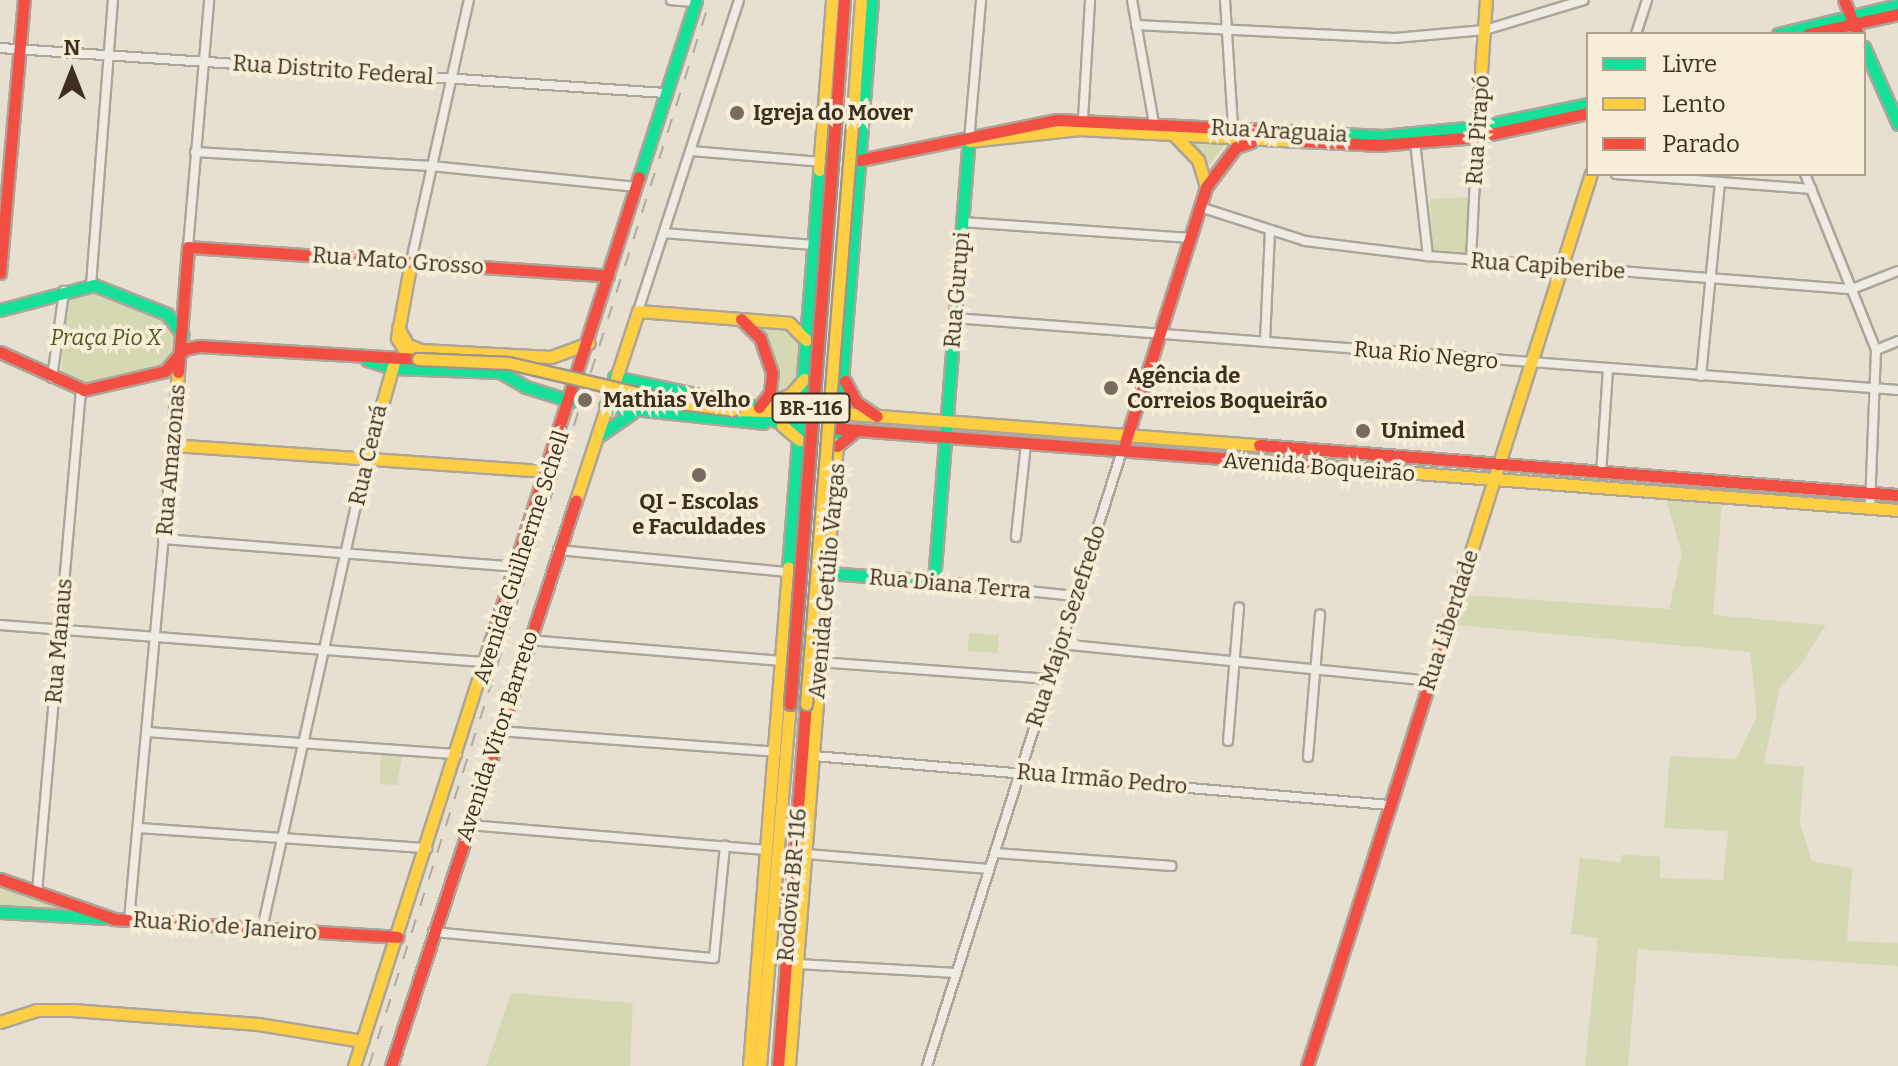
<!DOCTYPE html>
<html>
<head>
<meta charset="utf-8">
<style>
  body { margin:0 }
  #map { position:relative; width:1898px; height:1066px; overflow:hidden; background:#e7e0d1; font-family:Bitter,serif }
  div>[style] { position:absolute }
  .green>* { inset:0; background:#d6d7b3; transform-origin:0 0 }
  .roads { filter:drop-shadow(2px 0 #ada599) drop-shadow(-2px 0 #ada599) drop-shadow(0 2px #ada599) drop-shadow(0 -2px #ada599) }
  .street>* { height:8px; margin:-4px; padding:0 4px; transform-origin:4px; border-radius:4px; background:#efebe3 }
  .fast>* { height:11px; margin:-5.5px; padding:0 5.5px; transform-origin:5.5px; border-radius:5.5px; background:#16e098 }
  .slow>* { height:11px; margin:-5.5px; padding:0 5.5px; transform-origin:5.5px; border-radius:5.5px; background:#ffcf43 }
  .jam>* { height:11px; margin:-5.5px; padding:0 5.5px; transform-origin:5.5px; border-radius:5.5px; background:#f24e42 }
  .rail>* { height:2px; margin-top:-1px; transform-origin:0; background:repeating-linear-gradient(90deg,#afaaa2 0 14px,transparent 0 28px) }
  .bridges { filter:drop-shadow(2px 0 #9c958a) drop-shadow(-2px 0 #9c958a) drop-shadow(0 2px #9c958a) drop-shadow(0 -2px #9c958a) }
  .slow-bridge>* { height:11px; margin:-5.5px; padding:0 5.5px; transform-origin:5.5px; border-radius:5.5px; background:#ffcf43 }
  .jam-bridge>* { height:11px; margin:-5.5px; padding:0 5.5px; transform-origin:5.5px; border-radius:5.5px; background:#f24e42 }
  .dots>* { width:22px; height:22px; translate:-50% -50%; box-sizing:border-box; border:4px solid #f7eed8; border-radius:50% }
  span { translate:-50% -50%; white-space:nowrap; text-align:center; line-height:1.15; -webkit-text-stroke:7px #f7eed8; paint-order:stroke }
  .shield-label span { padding:2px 6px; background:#f7eed8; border:2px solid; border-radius:6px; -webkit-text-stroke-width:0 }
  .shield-label { font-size:20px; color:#3d2e20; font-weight:700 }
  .street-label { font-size:22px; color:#3d2e20 }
  .poi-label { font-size:22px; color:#3d2e20; font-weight:700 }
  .left { translate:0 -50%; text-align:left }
  .park-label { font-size:22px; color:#4d5a26; font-style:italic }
  .legend { position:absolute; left:1586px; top:32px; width:280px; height:144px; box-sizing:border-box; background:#f7eed8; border:2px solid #ada18e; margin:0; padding:10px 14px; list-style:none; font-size:24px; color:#3d2e20 }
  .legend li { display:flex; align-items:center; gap:16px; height:40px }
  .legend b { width:40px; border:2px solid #ada18e }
  .north { position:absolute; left:32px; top:32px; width:80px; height:80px; -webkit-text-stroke:6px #f7eed8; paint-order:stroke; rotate:0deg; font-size:22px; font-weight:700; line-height:32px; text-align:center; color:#3d2e20 }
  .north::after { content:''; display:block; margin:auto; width:28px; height:36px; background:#3d2e20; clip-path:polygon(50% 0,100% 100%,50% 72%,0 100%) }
</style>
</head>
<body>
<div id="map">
  <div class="green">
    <i style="clip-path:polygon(1187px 138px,1228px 141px,1207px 168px)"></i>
    <i style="clip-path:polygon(1468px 197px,1466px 253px,1432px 250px,1430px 199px)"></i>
    <i style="clip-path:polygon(90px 286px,164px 316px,176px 330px,176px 350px,165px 368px,82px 385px,61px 378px,65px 294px)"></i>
    <i style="clip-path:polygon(757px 324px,785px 326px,801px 339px,797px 381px,772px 396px,765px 339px)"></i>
    <i style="clip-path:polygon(1666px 499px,1722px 503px,1713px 615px,1826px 625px,1799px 667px,1780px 687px,1764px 763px,1804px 767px,1800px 823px,1812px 861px,1852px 868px,1847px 941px,1898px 943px,1898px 966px,1638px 949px,1628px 1066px,1585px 1066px,1598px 938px,1571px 934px,1580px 857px,1620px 863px,1623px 854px,1660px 857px,1660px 878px,1723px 880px,1728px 831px,1664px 828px,1670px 756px,1736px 759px,1757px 716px,1750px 652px,1456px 625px,1468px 595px,1669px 609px,1682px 554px)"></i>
    <i style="left:969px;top:633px;width:30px;height:18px;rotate:4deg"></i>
    <i style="clip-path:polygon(381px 750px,403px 751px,397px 785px,380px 784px)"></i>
    <i style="clip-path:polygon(0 882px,63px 904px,63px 915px,0 909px)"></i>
    <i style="clip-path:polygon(511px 993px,633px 1003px,630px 1066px,486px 1066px)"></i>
  </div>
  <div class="roads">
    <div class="street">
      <i style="left:671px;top:0;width:24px;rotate:5deg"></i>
      <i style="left:1132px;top:0;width:131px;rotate:79.9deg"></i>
      <i style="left:1225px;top:0;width:128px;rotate:86.4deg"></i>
      <i style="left:1136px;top:25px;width:259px;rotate:2.9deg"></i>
      <i style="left:1395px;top:38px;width:90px;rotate:-5.1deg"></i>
      <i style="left:1485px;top:30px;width:103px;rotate:-16.9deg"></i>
      <i style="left:1636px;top:34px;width:36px;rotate:-72deg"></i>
      <i style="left:0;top:48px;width:668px;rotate:3.87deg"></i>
      <i style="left:1083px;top:119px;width:119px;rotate:-86.6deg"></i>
      <i style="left:969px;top:141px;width:142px;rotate:-85.1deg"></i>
      <i style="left:1415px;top:142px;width:115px;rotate:83.5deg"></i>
      <i style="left:691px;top:151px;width:130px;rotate:4.8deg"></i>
      <i style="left:195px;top:152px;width:236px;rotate:3.4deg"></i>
      <i style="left:431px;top:166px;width:207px;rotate:5.8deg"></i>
      <i style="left:1616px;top:174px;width:196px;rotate:4.4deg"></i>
      <i style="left:1805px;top:174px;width:190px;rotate:68deg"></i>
      <i style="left:1876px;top:350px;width:158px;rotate:92.2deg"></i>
      <i style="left:1200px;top:207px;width:110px;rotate:17.9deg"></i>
      <i style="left:1305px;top:241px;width:124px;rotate:7deg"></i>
      <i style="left:1428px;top:256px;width:425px;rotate:4.5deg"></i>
      <i style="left:1852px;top:289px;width:49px;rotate:-21.4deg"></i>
      <i style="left:962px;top:222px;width:229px;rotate:4deg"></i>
      <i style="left:664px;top:233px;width:149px;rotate:4.6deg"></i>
      <i style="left:188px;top:247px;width:248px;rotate:-85.1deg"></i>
      <i style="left:1471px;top:260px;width:123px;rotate:-87.2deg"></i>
      <i style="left:411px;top:261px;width:267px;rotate:-77.5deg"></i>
      <i style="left:91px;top:285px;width:286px;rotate:-85.6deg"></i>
      <i style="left:638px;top:311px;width:327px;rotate:-72deg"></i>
      <i style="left:954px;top:318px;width:947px;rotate:4.36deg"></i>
      <i style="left:1265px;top:341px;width:111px;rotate:-87.4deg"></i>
      <i style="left:1876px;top:350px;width:24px;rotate:-22deg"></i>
      <i style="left:1701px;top:376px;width:195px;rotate:-84.4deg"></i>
      <i style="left:52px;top:378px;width:88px;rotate:-82.1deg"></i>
      <i style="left:1601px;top:474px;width:106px;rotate:-86.2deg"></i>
      <i style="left:1016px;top:537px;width:94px;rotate:-83.9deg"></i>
      <i style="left:163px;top:539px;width:353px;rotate:4.5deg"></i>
      <i style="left:558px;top:550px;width:231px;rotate:5.5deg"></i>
      <i style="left:934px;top:581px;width:142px;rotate:6.1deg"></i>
      <i style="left:0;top:625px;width:487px;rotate:4.4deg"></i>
      <i style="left:528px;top:640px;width:255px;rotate:4.7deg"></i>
      <i style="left:1060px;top:644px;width:371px;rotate:5.7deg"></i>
      <i style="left:819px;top:662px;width:231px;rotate:4.2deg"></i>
      <i style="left:499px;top:731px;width:278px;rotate:4.3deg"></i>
      <i style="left:147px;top:732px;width:311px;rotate:4.1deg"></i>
      <i style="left:1228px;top:741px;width:134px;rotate:-85.3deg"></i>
      <i style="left:814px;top:756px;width:577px;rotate:4.87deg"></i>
      <i style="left:1308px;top:757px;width:143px;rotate:-85.2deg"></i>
      <i style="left:469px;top:825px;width:298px;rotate:4.8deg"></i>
      <i style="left:139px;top:828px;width:289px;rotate:4deg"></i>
      <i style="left:995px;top:853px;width:177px;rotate:4.2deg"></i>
      <i style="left:806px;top:854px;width:184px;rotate:4.7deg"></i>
      <i style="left:37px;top:892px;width:504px;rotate:-84.99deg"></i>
      <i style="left:129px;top:920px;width:477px;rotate:-84.8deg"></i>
      <i style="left:262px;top:929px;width:484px;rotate:-77.5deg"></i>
      <i style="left:433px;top:932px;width:282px;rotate:5.3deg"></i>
      <i style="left:714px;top:958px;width:113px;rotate:-84.4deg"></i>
      <i style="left:797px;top:964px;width:160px;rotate:3.2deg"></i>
      <i style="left:927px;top:1066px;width:645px;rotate:-72.41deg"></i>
    </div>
    <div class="fast">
      <i style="left:1778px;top:34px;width:123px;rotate:-13.6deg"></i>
      <i style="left:1864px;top:47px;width:84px;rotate:66.2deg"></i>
      <i style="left:1263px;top:130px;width:119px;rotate:2.9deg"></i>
      <i style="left:1382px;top:136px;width:95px;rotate:-5.4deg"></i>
      <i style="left:1477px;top:127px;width:113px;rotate:-11.7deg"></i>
      <i style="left:639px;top:177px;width:186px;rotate:-72.1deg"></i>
      <i style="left:0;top:310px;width:97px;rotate:-14.9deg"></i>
      <i style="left:94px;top:285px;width:79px;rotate:21.7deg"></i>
      <i style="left:167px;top:314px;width:26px;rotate:53deg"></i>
      <i style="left:367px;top:360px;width:28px;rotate:17deg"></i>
      <i style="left:394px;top:368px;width:106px;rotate:2.2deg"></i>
      <i style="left:500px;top:372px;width:30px;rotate:30deg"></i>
      <i style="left:526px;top:387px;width:47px;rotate:17.3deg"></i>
      <i style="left:614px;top:377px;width:145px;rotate:11.9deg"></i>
      <i style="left:605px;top:406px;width:159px;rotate:6.1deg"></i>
      <i style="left:742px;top:411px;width:49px;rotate:16.6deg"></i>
      <i style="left:597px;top:437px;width:42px;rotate:-34.4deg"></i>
      <i style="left:837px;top:444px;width:445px;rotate:-85.5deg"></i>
      <i style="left:788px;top:568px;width:399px;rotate:-85.5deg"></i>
      <i style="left:826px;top:573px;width:108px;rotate:4.2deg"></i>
      <i style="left:934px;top:581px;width:441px;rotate:-85.5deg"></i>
      <i style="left:0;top:912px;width:106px;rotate:3.2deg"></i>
    </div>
    <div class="slow">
      <i style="left:853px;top:114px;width:114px;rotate:-86deg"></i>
      <i style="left:1477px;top:131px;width:131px;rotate:-86.1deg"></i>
      <i style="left:1174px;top:135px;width:35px;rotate:46deg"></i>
      <i style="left:1198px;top:160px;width:28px;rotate:73deg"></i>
      <i style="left:969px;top:141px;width:111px;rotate:-6.2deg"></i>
      <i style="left:1079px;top:129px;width:225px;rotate:3.1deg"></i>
      <i style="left:819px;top:170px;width:170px;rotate:-85.6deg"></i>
      <i style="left:398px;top:328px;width:20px;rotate:60deg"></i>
      <i style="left:408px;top:345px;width:14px;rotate:21deg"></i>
      <i style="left:421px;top:350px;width:130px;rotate:3.1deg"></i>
      <i style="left:551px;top:357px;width:40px;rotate:-20.2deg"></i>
      <i style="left:409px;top:358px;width:23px;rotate:-121deg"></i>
      <i style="left:397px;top:338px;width:78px;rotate:-79.7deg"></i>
      <i style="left:178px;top:372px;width:73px;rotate:94.7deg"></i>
      <i style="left:172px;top:445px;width:376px;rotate:4deg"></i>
      <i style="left:761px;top:408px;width:33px;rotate:-25deg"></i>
      <i style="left:791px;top:394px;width:20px;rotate:-49deg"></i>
      <i style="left:733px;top:410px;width:107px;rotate:1.6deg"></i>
      <i style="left:840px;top:413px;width:420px;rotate:4.4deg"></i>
      <i style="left:782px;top:425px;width:23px;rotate:41deg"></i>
      <i style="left:367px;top:457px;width:99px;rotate:-74.1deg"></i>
      <i style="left:1351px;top:468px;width:549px;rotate:4.39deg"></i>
      <i style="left:576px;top:500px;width:199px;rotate:-71.8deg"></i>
      <i style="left:638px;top:311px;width:151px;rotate:4.5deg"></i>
      <i style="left:789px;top:323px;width:24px;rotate:45deg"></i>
      <i style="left:1456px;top:599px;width:446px;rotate:-72.4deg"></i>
      <i style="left:0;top:1022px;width:38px;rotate:-18deg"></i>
      <i style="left:36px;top:1010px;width:36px"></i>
      <i style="left:72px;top:1010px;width:187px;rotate:4.3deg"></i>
      <i style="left:258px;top:1024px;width:106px;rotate:9.2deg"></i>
      <i style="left:354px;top:1066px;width:447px;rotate:-72.2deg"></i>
      <i style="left:749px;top:1066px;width:500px;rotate:-85.5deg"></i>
      <i style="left:760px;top:1066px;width:363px;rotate:-85.3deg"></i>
      <i style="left:789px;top:1066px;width:624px;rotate:-85.59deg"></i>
    </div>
    <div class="jam">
      <i style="left:1844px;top:0;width:37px;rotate:68deg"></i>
      <i style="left:1808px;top:34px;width:92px;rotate:-12.5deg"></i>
      <i style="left:836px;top:112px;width:112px;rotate:-85.9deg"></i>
      <i style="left:1304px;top:141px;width:74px;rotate:3.1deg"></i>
      <i style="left:1378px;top:145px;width:99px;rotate:-4.6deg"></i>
      <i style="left:1477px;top:137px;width:114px;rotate:-12.2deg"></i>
      <i style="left:860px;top:160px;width:201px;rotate:-11.5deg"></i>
      <i style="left:1057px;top:120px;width:206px;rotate:2.8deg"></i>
      <i style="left:0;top:273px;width:274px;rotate:-85deg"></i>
      <i style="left:741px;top:319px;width:27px;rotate:45deg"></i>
      <i style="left:760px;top:338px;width:37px;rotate:71deg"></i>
      <i style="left:772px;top:373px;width:20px;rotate:96deg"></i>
      <i style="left:770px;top:393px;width:18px;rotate:128deg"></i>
      <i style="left:0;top:352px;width:92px;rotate:24.3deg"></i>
      <i style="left:84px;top:390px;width:83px;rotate:-13.2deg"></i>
      <i style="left:165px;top:371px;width:29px;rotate:-49deg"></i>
      <i style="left:184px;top:349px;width:15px;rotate:-11deg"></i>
      <i style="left:199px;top:346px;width:219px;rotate:3.4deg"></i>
      <i style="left:178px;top:372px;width:125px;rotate:-85.4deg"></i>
      <i style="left:188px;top:247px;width:421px;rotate:3.9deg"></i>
      <i style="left:845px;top:381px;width:24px;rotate:62deg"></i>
      <i style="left:856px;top:402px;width:25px;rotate:34deg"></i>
      <i style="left:830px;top:428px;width:523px;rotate:4.39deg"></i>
      <i style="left:1125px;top:443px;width:269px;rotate:-72.4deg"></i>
      <i style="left:1206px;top:187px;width:50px;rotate:-53.1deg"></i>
      <i style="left:1236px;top:147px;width:16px;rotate:-18deg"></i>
      <i style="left:1259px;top:445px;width:641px;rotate:4.47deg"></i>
      <i style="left:837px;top:446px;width:26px;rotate:-39deg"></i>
      <i style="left:491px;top:640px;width:486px;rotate:-72.3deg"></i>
      <i style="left:0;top:879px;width:121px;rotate:19.3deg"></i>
      <i style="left:114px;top:919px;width:284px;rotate:3.6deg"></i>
      <i style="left:391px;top:1066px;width:595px;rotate:-71.9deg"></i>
      <i style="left:778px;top:1066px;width:363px;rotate:-85.6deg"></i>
      <i style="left:1307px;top:1066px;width:490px;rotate:-72.3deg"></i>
    </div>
  </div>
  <div class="rail">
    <i style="left:369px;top:1066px;width:1119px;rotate:-72.26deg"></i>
  </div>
  <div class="bridges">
    <div class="slow-bridge">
      <i style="left:418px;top:359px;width:91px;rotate:2.5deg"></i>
      <i style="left:509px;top:363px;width:176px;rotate:13.2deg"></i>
      <i style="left:680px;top:403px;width:53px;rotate:7.5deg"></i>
      <i style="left:806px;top:704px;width:592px;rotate:-85.45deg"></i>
    </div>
    <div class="jam-bridge">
      <i style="left:790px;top:704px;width:594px;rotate:-85.56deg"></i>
    </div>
  </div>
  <div class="dots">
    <i style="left:737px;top:113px;background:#786c5e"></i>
    <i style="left:1111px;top:388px;background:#786c5e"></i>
    <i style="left:585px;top:400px;background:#786c5e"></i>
    <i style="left:1363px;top:431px;background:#786c5e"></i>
    <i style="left:699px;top:475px;background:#786c5e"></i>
  </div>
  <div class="shield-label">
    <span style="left:811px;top:408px">BR-116</span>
  </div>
  <div class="street-label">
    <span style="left:333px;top:70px;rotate:4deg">Rua Distrito Federal</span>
    <span style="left:1478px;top:130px;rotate:-86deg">Rua Pirapó</span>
    <span style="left:1279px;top:131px;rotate:3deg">Rua Araguaia</span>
    <span style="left:398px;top:261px;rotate:4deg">Rua Mato Grosso</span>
    <span style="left:1548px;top:266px;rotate:4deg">Rua Capiberibe</span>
    <span style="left:957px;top:290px;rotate:-85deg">Rua Gurupi</span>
    <span style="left:1426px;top:355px;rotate:5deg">Rua Rio Negro</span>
    <span style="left:368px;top:455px;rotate:-77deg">Rua Ceará</span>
    <span style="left:171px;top:460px;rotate:-85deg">Rua Amazonas</span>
    <span style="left:1319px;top:467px;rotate:4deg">Avenida Boqueirão</span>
    <span style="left:521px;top:557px;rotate:-72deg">Avenida Guilherme Schell</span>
    <span style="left:827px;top:581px;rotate:-85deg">Avenida Getúlio Vargas</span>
    <span style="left:950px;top:584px;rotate:5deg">Rua Diana Terra</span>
    <span style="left:1449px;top:620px;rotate:-72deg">Rua Liberdade</span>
    <span style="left:1066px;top:626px;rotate:-72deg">Rua Major Sezefredo</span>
    <span style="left:59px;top:641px;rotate:-85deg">Rua Manaus</span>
    <span style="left:497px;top:736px;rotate:-72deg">Avenida Vitor Barreto</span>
    <span style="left:1102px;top:779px;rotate:5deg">Rua Irmão Pedro</span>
    <span style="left:792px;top:885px;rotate:-85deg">Rodovia BR-116</span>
    <span style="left:225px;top:926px;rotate:4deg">Rua Rio de Janeiro</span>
  </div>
  <div class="poi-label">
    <span class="left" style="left:753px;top:113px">Igreja do Mover</span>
    <span class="left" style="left:1127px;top:388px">Agência de<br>Correios Boqueirão</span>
    <span class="left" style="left:603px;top:400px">Mathias Velho</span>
    <span class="left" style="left:1381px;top:431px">Unimed</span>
    <span style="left:699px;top:514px">QI - Escolas<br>e Faculdades</span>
  </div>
  <div class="park-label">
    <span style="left:106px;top:338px">Praça Pio X</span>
  </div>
  <ul class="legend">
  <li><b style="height:10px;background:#16e098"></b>Livre</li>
  <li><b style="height:10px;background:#ffcf43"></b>Lento</li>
  <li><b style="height:10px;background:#f24e42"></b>Parado</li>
  </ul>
  <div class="north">N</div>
</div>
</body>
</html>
